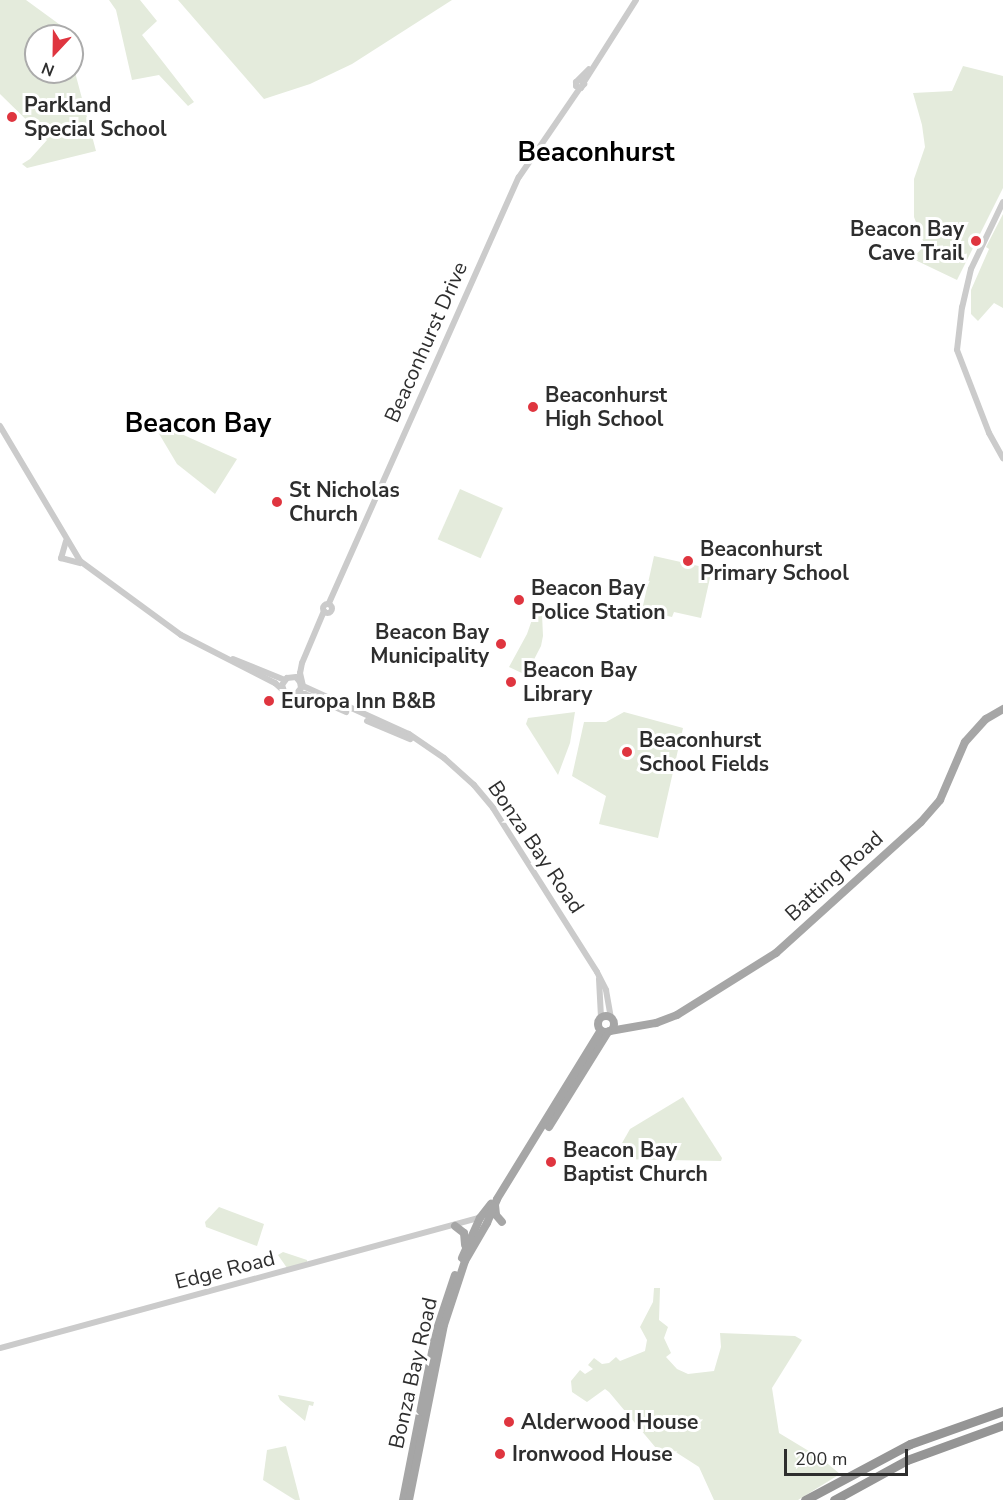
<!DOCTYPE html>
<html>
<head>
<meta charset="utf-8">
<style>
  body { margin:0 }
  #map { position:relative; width:1003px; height:1500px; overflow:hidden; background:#fff; font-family:"Nunito Sans",sans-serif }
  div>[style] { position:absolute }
  .green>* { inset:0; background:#e4ebdc; transform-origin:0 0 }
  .tertiary>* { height:6px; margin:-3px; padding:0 3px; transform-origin:3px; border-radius:3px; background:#cbcbcb }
  .tertiary>.ring { margin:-3px; padding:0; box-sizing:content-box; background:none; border:6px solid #cbcbcb; border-radius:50% }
  .primary>* { height:8px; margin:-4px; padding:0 4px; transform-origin:4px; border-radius:4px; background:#a6a6a6 }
  .primary>.ring { margin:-4px; padding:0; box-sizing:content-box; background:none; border:8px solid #a6a6a6; border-radius:50% }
  .motorway>* { height:9px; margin:-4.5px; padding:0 4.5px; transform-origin:4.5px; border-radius:4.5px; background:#959595 }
  .dots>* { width:16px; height:16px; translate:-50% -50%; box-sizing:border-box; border:3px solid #fff; border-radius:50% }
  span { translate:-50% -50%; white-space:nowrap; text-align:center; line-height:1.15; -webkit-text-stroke:6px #fff; paint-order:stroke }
  .poi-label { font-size:21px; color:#2e2e2e; font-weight:700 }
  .left { translate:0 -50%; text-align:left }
  .right { translate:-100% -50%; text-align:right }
  .street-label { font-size:21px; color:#2e2e2e }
  .district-label { font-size:27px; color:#000; font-weight:700 }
  .north { position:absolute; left:24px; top:24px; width:60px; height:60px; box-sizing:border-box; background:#fff; border:2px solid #ababab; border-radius:50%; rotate:202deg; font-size:16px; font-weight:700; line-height:24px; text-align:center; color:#2e2e2e }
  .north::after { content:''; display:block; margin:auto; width:21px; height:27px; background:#df353f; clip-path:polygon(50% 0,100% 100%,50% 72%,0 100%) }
  .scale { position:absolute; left:784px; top:1449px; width:124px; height:27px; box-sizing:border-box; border:3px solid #2e2e2e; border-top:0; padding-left:8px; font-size:18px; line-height:21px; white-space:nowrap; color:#2e2e2e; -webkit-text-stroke:4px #fff; paint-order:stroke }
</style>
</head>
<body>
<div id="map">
  <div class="green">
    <i style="clip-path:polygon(0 0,26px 0,63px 27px,65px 36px,36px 36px,36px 72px,72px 72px,72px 61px,96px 151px,27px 168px,22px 164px,30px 159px,47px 140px,0 94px)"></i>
    <i style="clip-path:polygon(109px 0,140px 0,157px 21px,142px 35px,194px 102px,188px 106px,159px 75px,132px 80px,116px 10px)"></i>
    <i style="clip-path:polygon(178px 0,452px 0,352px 64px,310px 84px,264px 99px)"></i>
    <i style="clip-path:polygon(963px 66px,1003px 76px,1003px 188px,957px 280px,911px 258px,925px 246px,914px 217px,914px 179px,925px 147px,922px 125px,913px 93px,952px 91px)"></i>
    <i style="clip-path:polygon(1003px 214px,1003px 308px,994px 303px,978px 321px,971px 314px,971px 290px,989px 249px,986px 247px)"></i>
    <i style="clip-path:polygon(157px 423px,237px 459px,215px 494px,177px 464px,155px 427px)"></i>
    <i style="left:460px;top:489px;width:47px;height:55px;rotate:24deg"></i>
    <i style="clip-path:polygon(654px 556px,712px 569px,701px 618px,674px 612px,672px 617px,642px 610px)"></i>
    <i style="clip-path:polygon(535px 611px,542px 614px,543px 636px,541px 646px,526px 675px,509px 667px,527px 634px)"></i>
    <i style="clip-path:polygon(575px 712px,570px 743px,558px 775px,526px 724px,528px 718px)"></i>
    <i style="clip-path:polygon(624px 712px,683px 728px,658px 838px,599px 824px,606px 796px,572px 776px,584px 722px,606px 722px)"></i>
    <i style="clip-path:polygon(683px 1097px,722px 1158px,721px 1161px,613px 1159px,630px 1129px)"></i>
    <i style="clip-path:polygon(219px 1207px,264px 1224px,257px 1246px,206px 1227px,205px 1222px)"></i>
    <i style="clip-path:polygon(283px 1252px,307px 1260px,307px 1262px,287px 1268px,278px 1255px)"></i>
    <i style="clip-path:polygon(654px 1288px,660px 1288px,659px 1320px,668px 1327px,664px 1338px,671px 1353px,666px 1357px,677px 1369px,688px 1374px,714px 1371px,721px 1347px,720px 1333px,795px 1336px,802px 1340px,772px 1388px,779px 1433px,822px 1459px,840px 1474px,798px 1500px,714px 1500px,699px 1467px,674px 1451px,656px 1448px,609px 1392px,605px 1389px,587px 1402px,572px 1392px,571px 1381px,580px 1370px,585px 1374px,593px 1369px,588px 1365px,594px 1358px,602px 1364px,609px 1363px,616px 1357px,620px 1361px,645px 1351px,647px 1340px,640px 1327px,653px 1302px)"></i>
    <i style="clip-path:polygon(278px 1395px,314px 1402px,313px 1406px,309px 1405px,305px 1421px,280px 1400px)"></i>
    <i style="clip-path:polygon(286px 1446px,300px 1500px,295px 1500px,263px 1480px,267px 1450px)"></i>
  </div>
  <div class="tertiary">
    <i style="left:580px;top:80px;width:6px;rotate:45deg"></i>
    <i style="left:584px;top:84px;width:5px;rotate:127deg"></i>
    <i style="left:581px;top:88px;width:5px;rotate:-158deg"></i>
    <i style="left:576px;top:86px;width:4px;rotate:-90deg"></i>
    <i style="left:576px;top:82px;width:18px;rotate:-45deg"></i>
    <i style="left:584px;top:82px;width:97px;rotate:-57.6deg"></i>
    <i style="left:1003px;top:202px;width:74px;rotate:115.5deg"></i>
    <i style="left:971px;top:269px;width:39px;rotate:103deg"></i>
    <i style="left:962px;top:307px;width:43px;rotate:96.6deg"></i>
    <i style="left:957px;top:350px;width:89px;rotate:68.9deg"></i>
    <i style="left:989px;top:433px;width:29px;rotate:61deg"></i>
    <i style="left:0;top:426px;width:157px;rotate:59.3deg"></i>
    <i style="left:80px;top:561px;width:125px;rotate:36.2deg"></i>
    <i style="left:181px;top:635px;width:106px;rotate:27.1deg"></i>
    <i style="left:275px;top:683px;width:15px;rotate:42deg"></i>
    <i style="left:286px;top:693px;width:3px;rotate:45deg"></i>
    <i style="left:288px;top:695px;width:9px;rotate:-13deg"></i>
    <i style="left:297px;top:693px;width:6px;rotate:-51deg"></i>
    <i style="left:301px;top:688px;width:6px;rotate:-99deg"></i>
    <i style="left:300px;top:682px;width:6px;rotate:-129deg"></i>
    <i style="left:296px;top:677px;width:9px;rotate:174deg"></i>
    <i style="left:287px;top:678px;width:9px;rotate:126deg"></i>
    <i style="left:282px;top:685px;width:6px;rotate:72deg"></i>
    <i style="left:66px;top:541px;width:18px;rotate:106deg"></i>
    <i style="left:61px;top:558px;width:20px;rotate:15deg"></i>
    <i style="left:329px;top:603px;width:466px;rotate:-66deg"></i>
    <i style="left:519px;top:177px;width:108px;rotate:-55.6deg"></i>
    <i class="ring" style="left:322.5px;top:603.5px;width:3px;height:3px"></i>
    <i style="left:324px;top:611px;width:56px;rotate:112.9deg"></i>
    <i style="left:302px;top:663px;width:10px;rotate:101deg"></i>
    <i style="left:300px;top:673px;width:13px;rotate:77deg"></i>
    <i style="left:303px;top:686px;width:116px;rotate:24.4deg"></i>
    <i style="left:409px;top:734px;width:42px;rotate:34.4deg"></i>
    <i style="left:444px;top:758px;width:40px;rotate:42deg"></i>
    <i style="left:474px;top:785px;width:30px;rotate:50deg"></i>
    <i style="left:493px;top:808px;width:194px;rotate:57.6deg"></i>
    <i style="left:597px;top:972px;width:20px;rotate:63deg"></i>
    <i style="left:606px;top:990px;width:28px;rotate:80deg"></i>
    <i style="left:233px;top:659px;width:56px;rotate:22deg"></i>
    <i style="left:297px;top:693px;width:8px;rotate:7deg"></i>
    <i style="left:305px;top:694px;width:45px;rotate:23.7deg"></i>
    <i style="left:367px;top:721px;width:47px;rotate:22.7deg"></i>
    <i style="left:599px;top:979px;width:39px;rotate:87deg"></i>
    <i style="left:0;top:1348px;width:497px;rotate:-15.2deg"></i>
  </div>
  <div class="primary">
    <i class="ring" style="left:598px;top:1016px;width:8px;height:8px"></i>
    <i style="left:610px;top:1031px;width:47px;rotate:-9.9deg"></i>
    <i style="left:656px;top:1023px;width:22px;rotate:-21deg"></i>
    <i style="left:677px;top:1015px;width:117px;rotate:-32.1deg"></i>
    <i style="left:776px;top:953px;width:195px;rotate:-42.1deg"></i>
    <i style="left:921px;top:822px;width:29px;rotate:-49deg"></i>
    <i style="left:940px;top:800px;width:63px;rotate:-66.7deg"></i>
    <i style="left:965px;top:742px;width:31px;rotate:-48deg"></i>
    <i style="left:986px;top:719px;width:20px;rotate:-30deg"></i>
    <i style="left:549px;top:1127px;width:112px;rotate:-58.2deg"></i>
    <i style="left:495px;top:1205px;width:10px;rotate:84deg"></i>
    <i style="left:496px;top:1215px;width:9px;rotate:49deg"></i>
    <i style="left:455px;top:1226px;width:11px;rotate:38deg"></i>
    <i style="left:464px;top:1233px;width:12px;rotate:85deg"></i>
    <i style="left:462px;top:1258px;width:44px;rotate:-65.8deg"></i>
    <i style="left:480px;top:1218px;width:18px;rotate:-52deg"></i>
    <i style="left:403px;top:1500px;width:171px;rotate:-78.9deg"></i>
    <i style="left:436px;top:1332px;width:60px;rotate:-71.6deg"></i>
    <i style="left:409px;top:1500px;width:178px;rotate:-78.7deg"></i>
    <i style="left:444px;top:1325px;width:67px;rotate:-71.8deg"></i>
    <i style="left:465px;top:1261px;width:44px;rotate:-59.9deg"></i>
    <i style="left:487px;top:1223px;width:26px;rotate:-67deg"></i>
    <i style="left:497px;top:1199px;width:198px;rotate:-58.4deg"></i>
  </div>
  <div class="motorway">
    <i style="left:805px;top:1500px;width:119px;rotate:-28.1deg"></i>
    <i style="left:910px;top:1444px;width:99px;rotate:-19.5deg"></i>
    <i style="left:834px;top:1500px;width:83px;rotate:-28.7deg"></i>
    <i style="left:907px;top:1460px;width:102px;rotate:-20deg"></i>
  </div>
  <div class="dots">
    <i style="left:12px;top:117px;background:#df353f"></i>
    <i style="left:976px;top:241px;background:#df353f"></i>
    <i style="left:533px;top:407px;background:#df353f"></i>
    <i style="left:277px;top:502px;background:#df353f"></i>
    <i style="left:688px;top:561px;background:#df353f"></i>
    <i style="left:519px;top:600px;background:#df353f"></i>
    <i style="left:501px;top:644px;background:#df353f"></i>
    <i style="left:511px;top:682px;background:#df353f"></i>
    <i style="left:269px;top:701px;background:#df353f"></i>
    <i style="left:627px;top:752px;background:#df353f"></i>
    <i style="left:551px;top:1162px;background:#df353f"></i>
    <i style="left:509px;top:1422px;background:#df353f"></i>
    <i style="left:500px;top:1454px;background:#df353f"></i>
  </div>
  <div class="poi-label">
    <span class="left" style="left:24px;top:117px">Parkland<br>Special School</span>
    <span class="right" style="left:964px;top:241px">Beacon Bay<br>Cave Trail</span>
    <span class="left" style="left:545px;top:407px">Beaconhurst<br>High School</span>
    <span class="left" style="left:289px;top:502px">St Nicholas<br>Church</span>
    <span class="left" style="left:700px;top:561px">Beaconhurst<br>Primary School</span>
    <span class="left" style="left:531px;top:600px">Beacon Bay<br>Police Station</span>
    <span class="right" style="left:489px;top:644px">Beacon Bay<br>Municipality</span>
    <span class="left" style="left:523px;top:682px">Beacon Bay<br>Library</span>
    <span class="left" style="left:281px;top:701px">Europa Inn B&amp;B</span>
    <span class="left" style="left:639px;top:752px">Beaconhurst<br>School Fields</span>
    <span class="left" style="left:563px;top:1162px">Beacon Bay<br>Baptist Church</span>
    <span class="left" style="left:521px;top:1422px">Alderwood House</span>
    <span class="left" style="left:512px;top:1454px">Ironwood House</span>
  </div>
  <div class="street-label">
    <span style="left:426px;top:342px;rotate:-66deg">Beaconhurst Drive</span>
    <span style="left:536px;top:847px;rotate:56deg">Bonza Bay Road</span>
    <span style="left:834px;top:876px;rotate:-42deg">Batting Road</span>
    <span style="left:225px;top:1270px;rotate:-14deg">Edge Road</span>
    <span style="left:413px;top:1373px;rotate:-77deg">Bonza Bay Road</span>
  </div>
  <div class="district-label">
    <span style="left:596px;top:153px">Beaconhurst</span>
    <span style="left:198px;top:424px">Beacon Bay</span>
  </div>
  <div class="north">N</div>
  <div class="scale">200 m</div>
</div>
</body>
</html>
